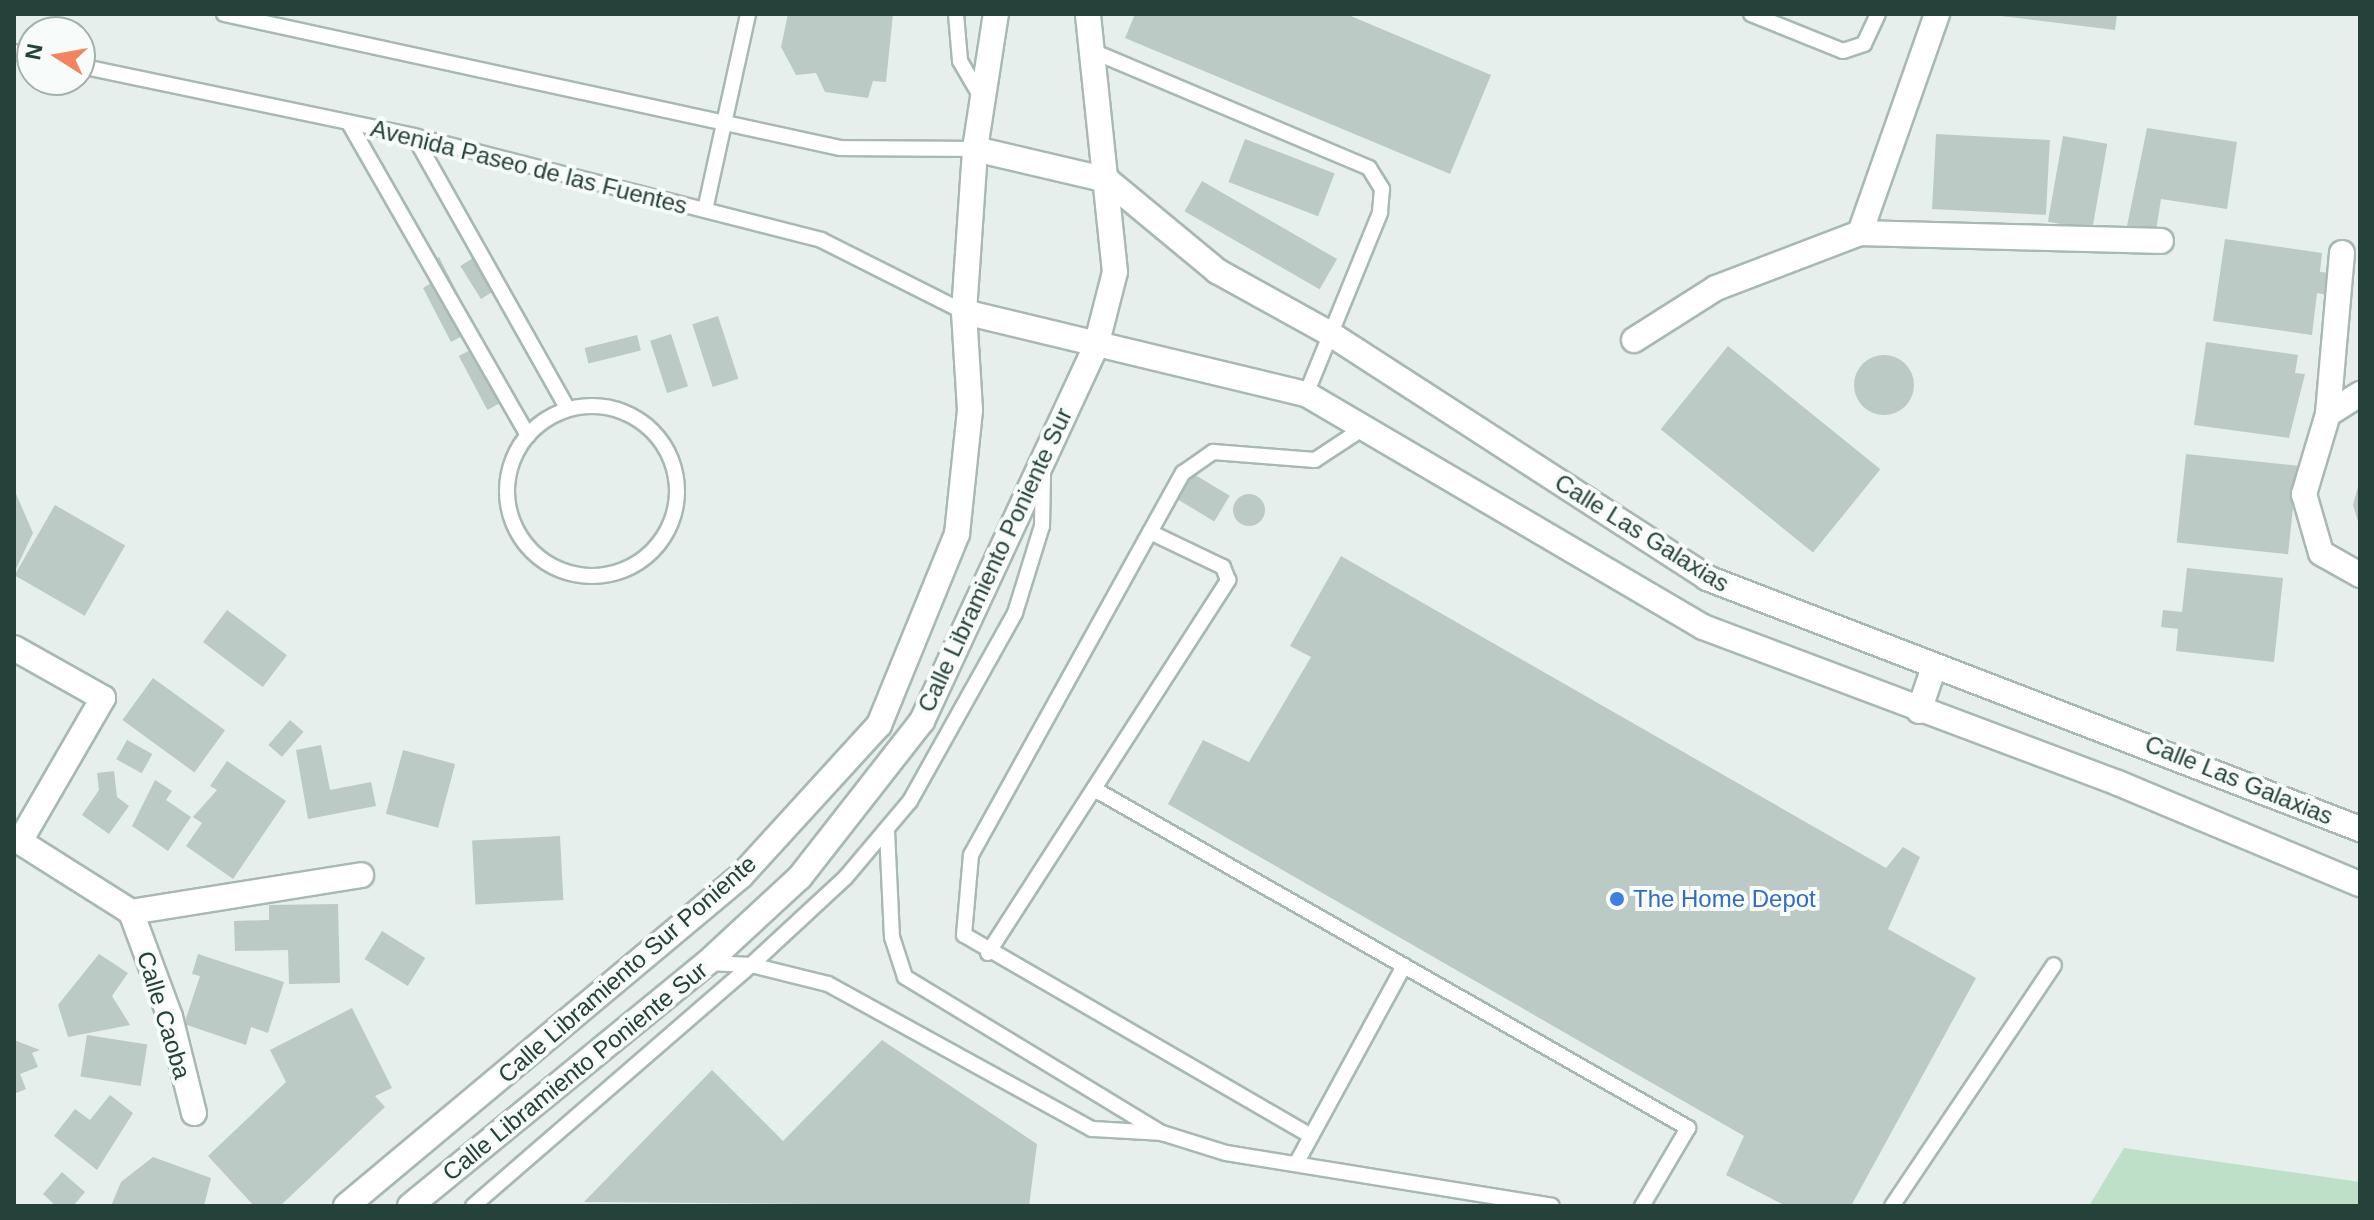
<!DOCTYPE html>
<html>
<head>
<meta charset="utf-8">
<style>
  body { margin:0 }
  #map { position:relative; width:2374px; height:1220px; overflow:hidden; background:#e6efeb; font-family:Helvetica,sans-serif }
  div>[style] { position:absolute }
  .green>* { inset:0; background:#bfe0c8 }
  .building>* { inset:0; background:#bbcac4; transform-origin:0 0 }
  .round { border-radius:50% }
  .roads { filter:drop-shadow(2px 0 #a8b8b2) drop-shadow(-2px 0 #a8b8b2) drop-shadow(0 2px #a8b8b2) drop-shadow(0 -2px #a8b8b2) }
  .service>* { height:14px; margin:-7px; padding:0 7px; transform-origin:7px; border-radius:7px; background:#fff }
  .service>.ring { margin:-7px; padding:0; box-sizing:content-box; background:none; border:14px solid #fff; border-radius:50% }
  .minor>* { height:24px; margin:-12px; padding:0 12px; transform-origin:12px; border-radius:12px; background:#fff }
  .secondary>* { height:24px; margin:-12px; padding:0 12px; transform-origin:12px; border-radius:12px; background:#fff }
  .dots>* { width:22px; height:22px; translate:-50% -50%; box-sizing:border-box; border:4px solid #f7fbf9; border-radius:50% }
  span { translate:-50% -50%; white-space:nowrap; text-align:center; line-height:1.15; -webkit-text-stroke:8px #f7fbf9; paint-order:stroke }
  .street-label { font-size:24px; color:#24423a }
  .shop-label { font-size:24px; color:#366cbe }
  .left { translate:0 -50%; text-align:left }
  .frame { position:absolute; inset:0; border:16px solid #24423a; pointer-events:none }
  .north { position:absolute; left:16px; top:16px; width:80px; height:80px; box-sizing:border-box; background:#f7fbf9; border:2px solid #a3b1ad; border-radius:50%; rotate:281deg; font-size:22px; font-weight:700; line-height:32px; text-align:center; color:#24423a }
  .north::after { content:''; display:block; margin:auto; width:28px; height:36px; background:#f4845f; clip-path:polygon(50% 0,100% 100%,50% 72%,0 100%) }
</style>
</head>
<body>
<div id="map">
  <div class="green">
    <i style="clip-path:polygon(2124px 1148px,2360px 1182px,2360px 1206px,2089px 1206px)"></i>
  </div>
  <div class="building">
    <i style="clip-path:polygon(788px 14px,893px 14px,886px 82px,873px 81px,868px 98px,825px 92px,816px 73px,796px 75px,781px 47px)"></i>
    <i style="clip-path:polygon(1135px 14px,1346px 14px,1491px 75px,1450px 174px,1125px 38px)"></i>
    <i style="clip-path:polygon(1985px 14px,2117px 14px,2115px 30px)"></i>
    <i style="clip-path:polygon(2147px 128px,2237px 142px,2227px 209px,2161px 199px,2156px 231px,2127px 226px)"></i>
    <i style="left:1936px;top:134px;width:114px;height:75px;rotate:3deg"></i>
    <i style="left:2063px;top:136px;width:45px;height:87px;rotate:10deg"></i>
    <i style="left:1245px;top:139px;width:96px;height:46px;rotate:21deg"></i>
    <i style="left:1202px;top:181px;width:156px;height:35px;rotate:30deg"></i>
    <i style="clip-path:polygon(2225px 239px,2322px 253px,2320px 272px,2330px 273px,2327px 295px,2317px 293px,2312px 335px,2213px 321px)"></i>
    <i style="clip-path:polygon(439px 257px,476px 329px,451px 342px,423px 288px,431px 283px,423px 266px)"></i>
    <i style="left:473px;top:258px;width:39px;height:15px;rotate:58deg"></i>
    <i style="left:718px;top:316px;width:66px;height:27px;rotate:72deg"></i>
    <i style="left:671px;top:334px;width:55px;height:22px;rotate:72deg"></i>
    <i style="left:637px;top:335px;width:16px;height:54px;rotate:76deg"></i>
    <i style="clip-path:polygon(2206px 342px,2298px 355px,2295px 373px,2305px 374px,2289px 438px,2194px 425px)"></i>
    <i style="left:1728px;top:346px;width:196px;height:107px;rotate:39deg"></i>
    <i style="left:472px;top:349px;width:61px;height:15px;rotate:62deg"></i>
    <i class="round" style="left:1854px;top:355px;width:60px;height:60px"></i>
    <i style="left:2186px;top:454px;width:112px;height:89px;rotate:6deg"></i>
    <i style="left:1192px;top:473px;width:44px;height:30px;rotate:31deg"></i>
    <i style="clip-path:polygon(2360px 479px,2360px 528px,2353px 505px)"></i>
    <i style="clip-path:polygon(14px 489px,33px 533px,14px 573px)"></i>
    <i class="round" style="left:1233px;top:494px;width:32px;height:32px"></i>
    <i style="left:55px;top:505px;width:81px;height:81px;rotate:30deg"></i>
    <i style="clip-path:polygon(1341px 556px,1886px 868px,1903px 847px,1920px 857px,1888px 929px,1976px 978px,1851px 1206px,1786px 1206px,1726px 1175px,1744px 1136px,1168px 804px,1203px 740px,1249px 762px,1311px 657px,1290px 646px)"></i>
    <i style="clip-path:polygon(2187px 568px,2283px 578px,2274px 662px,2176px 651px,2178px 629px,2161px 627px,2163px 610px,2182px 612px)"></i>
    <i style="left:227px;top:610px;width:75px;height:40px;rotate:37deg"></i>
    <i style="left:153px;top:678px;width:89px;height:52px;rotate:36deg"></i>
    <i style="left:290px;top:720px;width:18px;height:33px;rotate:41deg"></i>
    <i style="left:127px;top:740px;width:29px;height:22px;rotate:29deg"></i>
    <i style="clip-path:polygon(321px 745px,330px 790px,371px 782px,376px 806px,308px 819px,296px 750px)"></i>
    <i style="left:403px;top:750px;width:54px;height:66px;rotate:15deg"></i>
    <i style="clip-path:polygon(227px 761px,286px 801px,233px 879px,186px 846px,202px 823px,193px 817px,217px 790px,210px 786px)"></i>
    <i style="clip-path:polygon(114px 771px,117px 797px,129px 806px,109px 834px,82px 815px,99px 790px,97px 773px)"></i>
    <i style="clip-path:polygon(155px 780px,172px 791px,166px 800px,191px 817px,168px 851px,132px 826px)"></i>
    <i style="left:560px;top:836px;width:64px;height:88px;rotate:87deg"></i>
    <i style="clip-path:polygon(338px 904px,340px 983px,289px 984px,288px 950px,235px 951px,234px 921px,269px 920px,269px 905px)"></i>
    <i style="left:382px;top:931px;width:51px;height:33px;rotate:32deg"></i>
    <i style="clip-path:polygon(99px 954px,128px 973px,112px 996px,130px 1025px,68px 1037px,58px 1005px)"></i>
    <i style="clip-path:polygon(198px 954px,284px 982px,268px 1033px,251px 1027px,246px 1045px,184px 1024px,200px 976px,192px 974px)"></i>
    <i style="clip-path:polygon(352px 1008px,392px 1088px,375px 1096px,385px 1107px,280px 1206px,254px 1206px,208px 1156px,286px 1082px,270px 1050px)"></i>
    <i style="left:87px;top:1035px;width:61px;height:42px;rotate:9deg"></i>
    <i style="clip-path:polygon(14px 1040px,40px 1050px,32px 1053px,38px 1067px,20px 1074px,26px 1089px,14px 1094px)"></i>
    <i style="clip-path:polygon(882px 1040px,1037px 1144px,1029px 1206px,584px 1202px,712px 1070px,783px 1141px)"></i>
    <i style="clip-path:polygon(110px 1095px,133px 1113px,97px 1170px,54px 1136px,75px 1109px,90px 1120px)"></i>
    <i style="clip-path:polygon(153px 1157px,211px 1178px,204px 1206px,111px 1206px,121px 1182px)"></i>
    <i style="clip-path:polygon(62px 1172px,85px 1192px,73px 1206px,56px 1206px,43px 1194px)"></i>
  </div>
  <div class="roads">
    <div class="service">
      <i style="left:224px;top:14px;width:630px;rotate:12.27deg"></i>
      <i style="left:840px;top:148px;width:135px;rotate:0.4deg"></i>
      <i style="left:956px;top:14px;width:47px;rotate:85.1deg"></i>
      <i style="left:960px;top:61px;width:42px;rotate:59.7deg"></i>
      <i style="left:1751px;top:14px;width:99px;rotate:21.9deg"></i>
      <i style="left:1843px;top:51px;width:22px;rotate:-18deg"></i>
      <i style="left:1864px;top:44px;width:33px;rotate:-65deg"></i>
      <i style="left:1090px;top:50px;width:303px;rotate:22.9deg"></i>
      <i style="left:1369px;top:168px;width:25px;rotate:58deg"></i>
      <i style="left:1382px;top:189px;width:24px;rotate:95deg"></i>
      <i style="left:1380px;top:213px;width:196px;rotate:112.2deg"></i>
      <i style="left:14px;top:52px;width:18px;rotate:9deg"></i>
      <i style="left:80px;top:66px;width:341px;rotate:11.8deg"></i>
      <i style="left:414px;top:136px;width:420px;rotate:14.3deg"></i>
      <i style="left:821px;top:240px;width:160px;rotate:26.7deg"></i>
      <i style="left:349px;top:123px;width:360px;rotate:60.2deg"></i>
      <i style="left:414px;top:136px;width:313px;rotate:60.6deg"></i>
      <i style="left:705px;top:210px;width:201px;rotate:-77.6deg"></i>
      <i class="ring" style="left:507px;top:406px;width:156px;height:156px"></i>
      <i style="left:1094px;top:789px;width:684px;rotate:29.71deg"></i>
      <i style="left:1688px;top:1128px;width:91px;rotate:120.5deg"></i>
      <i style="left:887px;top:831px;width:106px;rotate:87.3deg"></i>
      <i style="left:892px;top:937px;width:42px;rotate:72deg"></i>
      <i style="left:905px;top:977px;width:301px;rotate:31.3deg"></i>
      <i style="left:1162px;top:1133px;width:67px;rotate:17.4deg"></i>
      <i style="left:1226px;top:1153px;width:330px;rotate:9.2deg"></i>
      <i style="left:988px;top:953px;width:444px;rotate:-57.2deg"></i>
      <i style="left:1228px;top:580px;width:14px;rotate:-111deg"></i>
      <i style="left:1223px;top:567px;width:81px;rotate:-154.4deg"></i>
      <i style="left:708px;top:963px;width:43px;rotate:2.7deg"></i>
      <i style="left:751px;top:965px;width:129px;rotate:-42.8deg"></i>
      <i style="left:846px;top:877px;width:99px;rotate:-49.9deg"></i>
      <i style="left:910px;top:801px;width:215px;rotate:-60.8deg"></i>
      <i style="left:1015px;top:613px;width:91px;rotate:-72.8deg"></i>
      <i style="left:1042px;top:526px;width:52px;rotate:-88.9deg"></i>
      <i style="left:1311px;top:1136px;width:401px;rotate:-149.9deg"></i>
      <i style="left:964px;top:935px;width:80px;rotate:-85deg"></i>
      <i style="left:971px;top:855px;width:437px;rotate:-61deg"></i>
      <i style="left:1183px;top:473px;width:37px;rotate:-35deg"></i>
      <i style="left:1213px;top:452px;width:102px;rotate:4.5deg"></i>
      <i style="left:1315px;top:460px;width:56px;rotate:-33.4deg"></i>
      <i style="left:1296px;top:1164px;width:226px;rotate:-61.4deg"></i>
      <i style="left:473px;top:1206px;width:368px;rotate:-40.9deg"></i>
      <i style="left:751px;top:965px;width:79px;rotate:13.9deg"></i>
      <i style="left:828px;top:984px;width:301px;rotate:28.8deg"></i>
      <i style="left:1092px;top:1129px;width:69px;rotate:3.3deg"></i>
      <i style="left:1892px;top:1206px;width:290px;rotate:-56.1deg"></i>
    </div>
    <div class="minor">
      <i style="left:975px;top:149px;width:136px;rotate:13.2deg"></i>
      <i style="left:1107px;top:180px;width:143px;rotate:39.6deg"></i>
      <i style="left:1217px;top:271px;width:128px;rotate:29deg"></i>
      <i style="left:1329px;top:333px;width:450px;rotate:32.9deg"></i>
      <i style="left:1707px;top:578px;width:700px;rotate:21.03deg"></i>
      <i style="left:1860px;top:233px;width:232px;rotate:-70.6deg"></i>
      <i style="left:2342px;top:253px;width:162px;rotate:95deg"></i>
      <i style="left:2328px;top:414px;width:84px;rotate:106.7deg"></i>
      <i style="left:2304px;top:494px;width:61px;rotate:73.9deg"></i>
      <i style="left:2321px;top:553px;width:45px;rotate:29.4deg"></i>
      <i style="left:964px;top:312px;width:352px;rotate:13.5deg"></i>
      <i style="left:1306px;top:394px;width:460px;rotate:30.4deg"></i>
      <i style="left:1703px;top:627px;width:443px;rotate:20.6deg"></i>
      <i style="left:2118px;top:783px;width:262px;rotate:22.7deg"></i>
      <i style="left:1634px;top:340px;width:97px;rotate:-32.4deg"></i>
      <i style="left:1716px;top:288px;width:154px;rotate:-20.9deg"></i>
      <i style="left:1860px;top:233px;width:301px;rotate:1.5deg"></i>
      <i style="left:2328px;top:414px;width:38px;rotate:-32deg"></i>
      <i style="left:14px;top:648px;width:102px;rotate:29.3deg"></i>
      <i style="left:103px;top:698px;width:165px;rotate:120.1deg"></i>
      <i style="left:1919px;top:711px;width:46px;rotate:-71.2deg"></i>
      <i style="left:14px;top:838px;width:138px;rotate:32.3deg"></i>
      <i style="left:131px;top:912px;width:112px;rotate:69.6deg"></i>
      <i style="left:170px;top:1017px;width:99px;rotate:76deg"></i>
      <i style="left:131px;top:912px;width:233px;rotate:-9.1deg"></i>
    </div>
    <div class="secondary">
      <i style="left:346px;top:1206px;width:515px;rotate:-39.88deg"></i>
      <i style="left:741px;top:876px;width:205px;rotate:-47.6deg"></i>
      <i style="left:879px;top:725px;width:206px;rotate:-67.8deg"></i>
      <i style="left:957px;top:534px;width:125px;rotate:-84deg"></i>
      <i style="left:970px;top:410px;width:98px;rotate:-93.5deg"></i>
      <i style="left:964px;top:312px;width:163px;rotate:-86.1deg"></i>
      <i style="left:975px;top:149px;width:137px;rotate:-81.2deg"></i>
      <i style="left:410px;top:1206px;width:384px;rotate:-39.3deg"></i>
      <i style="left:707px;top:963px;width:127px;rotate:-42.8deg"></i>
      <i style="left:800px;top:877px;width:198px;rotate:-52deg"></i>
      <i style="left:922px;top:721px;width:413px;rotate:-65.1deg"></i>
      <i style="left:1096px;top:346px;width:76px;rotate:-75.6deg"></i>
      <i style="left:1115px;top:272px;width:259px;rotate:-96deg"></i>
    </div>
  </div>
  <div class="dots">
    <i style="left:1617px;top:899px;background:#3f7fe0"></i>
  </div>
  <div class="street-label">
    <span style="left:529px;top:167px;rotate:14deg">Avenida Paseo de las Fuentes</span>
    <span style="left:1642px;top:533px;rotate:32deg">Calle Las Galaxias</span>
    <span style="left:995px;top:560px;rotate:-65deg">Calle Libramiento Poniente Sur</span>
    <span style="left:2239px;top:780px;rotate:22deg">Calle Las Galaxias</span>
    <span style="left:627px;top:969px;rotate:-41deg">Calle Libramiento Sur Poniente</span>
    <span style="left:164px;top:1015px;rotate:73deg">Calle Caoba</span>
    <span style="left:575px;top:1071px;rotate:-39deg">Calle Libramiento Poniente Sur</span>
  </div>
  <div class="shop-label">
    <span class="left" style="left:1633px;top:899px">The Home Depot</span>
  </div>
  <div class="frame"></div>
  <div class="north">N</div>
</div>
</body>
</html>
